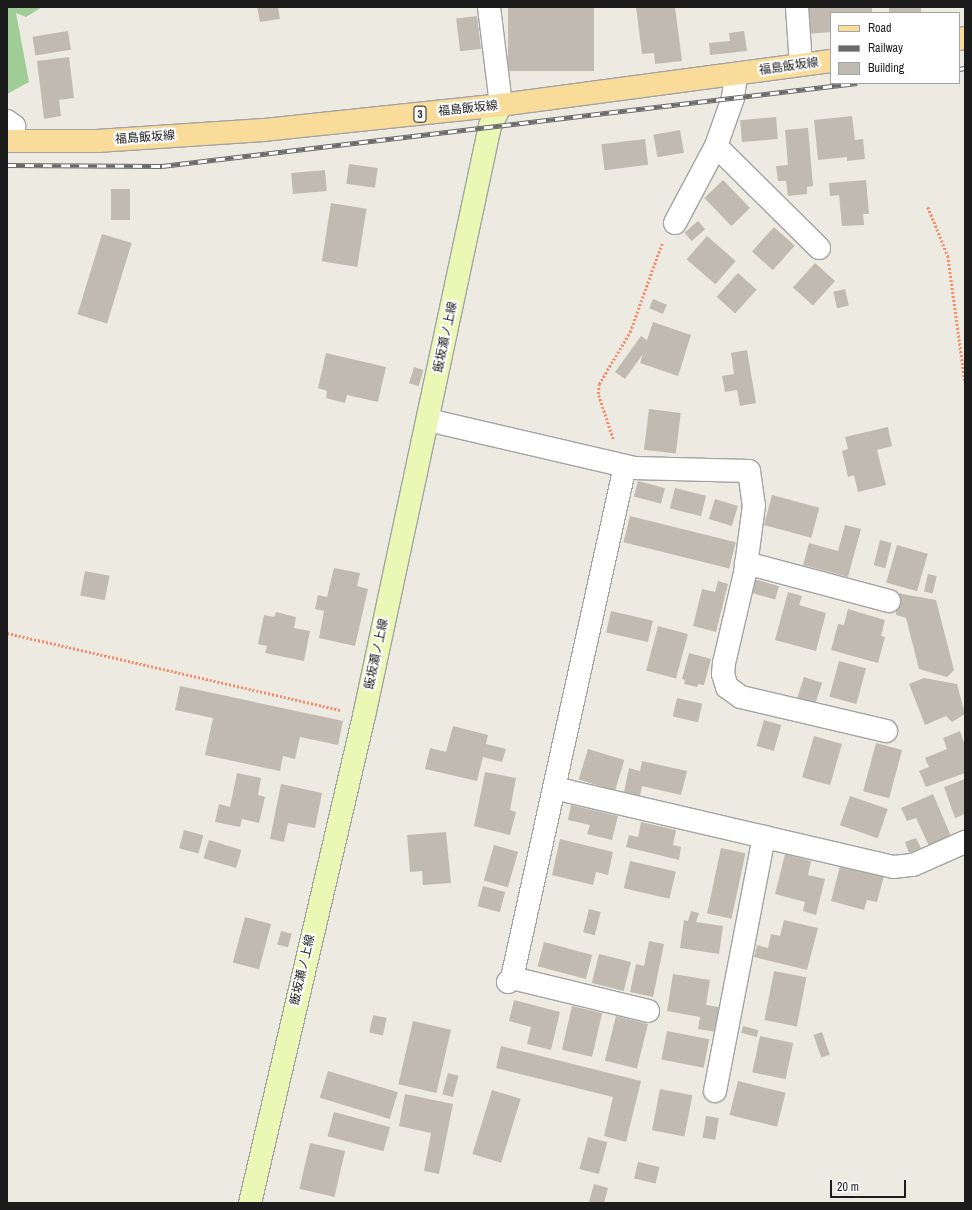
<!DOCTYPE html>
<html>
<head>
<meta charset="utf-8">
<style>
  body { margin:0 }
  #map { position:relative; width:972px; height:1210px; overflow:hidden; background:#edebe1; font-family:"Archivo Narrow","Noto Sans JP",sans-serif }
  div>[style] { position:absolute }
  .forest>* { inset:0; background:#9fcc97 }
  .building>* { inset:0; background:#c1bab1; transform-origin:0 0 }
  .path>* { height:2.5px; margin-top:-1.25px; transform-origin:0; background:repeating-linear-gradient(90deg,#f68a69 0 2px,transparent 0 4px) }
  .roads { filter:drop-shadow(1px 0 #a3a3a3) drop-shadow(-1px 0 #a3a3a3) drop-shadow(0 1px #a3a3a3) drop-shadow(0 -1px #a3a3a3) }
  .street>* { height:22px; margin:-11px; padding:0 11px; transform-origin:11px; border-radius:11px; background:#fff }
  .secondary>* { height:22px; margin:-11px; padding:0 11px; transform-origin:11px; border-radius:11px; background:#ebf7b5 }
  .primary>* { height:22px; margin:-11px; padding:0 11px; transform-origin:11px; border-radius:11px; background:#f9dc9a }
  .rail>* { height:4.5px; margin-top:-2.25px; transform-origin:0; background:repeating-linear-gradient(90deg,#fff 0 9px,#6a6a6a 0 18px); box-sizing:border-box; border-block:1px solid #6a6a6a }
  span { translate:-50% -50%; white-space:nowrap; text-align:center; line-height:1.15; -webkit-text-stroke:4px #fff; paint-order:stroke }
  .shield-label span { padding:1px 3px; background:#fff; border:1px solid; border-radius:3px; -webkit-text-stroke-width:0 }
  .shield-label { font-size:11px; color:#1c1c1c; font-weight:700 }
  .street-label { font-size:12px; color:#1c1c1c }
  .frame { position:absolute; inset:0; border:8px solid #1c1c1c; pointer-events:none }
  .legend { position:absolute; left:830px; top:12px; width:130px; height:72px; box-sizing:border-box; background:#fff; border:1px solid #a4a4a4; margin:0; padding:5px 7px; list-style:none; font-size:12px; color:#1c1c1c }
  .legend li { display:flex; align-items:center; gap:8px; height:20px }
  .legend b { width:20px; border:1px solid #a4a4a4 }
  .scale { position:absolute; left:830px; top:1180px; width:76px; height:18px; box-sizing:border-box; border:2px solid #1c1c1c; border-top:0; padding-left:5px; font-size:12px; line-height:14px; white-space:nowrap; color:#1c1c1c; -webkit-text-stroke:3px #fff; paint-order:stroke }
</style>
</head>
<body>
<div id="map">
  <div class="forest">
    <i style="clip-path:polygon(7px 7px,42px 7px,26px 17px,16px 13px,29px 82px,7px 94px)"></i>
  </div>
  <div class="building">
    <i style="clip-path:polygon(257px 7px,278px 7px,280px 19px,260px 22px)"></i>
    <i style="left:508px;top:7px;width:86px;height:64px"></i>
    <i style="clip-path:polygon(636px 7px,675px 7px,682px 61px,655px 64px,654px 53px,642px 54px)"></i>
    <i style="clip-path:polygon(804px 7px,872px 7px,872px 13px,831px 13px,831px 32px,807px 34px)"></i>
    <i style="left:889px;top:7px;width:32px;height:6px"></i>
    <i style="left:477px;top:16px;width:33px;height:21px;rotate:83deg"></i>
    <i style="left:68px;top:31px;width:19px;height:36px;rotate:81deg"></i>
    <i style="clip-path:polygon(744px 31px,747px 51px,710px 55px,709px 43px,730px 41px,729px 33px)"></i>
    <i style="clip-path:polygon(69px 57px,74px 98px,59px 100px,61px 116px,44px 119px,37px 61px)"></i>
    <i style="clip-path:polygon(852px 116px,855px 140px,863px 139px,865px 159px,847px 161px,847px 157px,818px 160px,814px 120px)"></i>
    <i style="left:776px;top:117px;width:22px;height:36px;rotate:85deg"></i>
    <i style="clip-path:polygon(808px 128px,813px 186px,807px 187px,807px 194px,788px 196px,786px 181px,778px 181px,776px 166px,788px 165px,785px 130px)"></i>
    <i style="left:680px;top:130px;width:23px;height:27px;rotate:80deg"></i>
    <i style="left:645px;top:139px;width:26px;height:44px;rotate:83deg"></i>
    <i style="left:349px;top:164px;width:29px;height:20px;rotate:8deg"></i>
    <i style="left:325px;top:170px;width:21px;height:34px;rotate:85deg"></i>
    <i style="left:723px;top:180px;width:39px;height:26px;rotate:46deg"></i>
    <i style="clip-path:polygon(866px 180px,869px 214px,863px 214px,864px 225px,842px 226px,839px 195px,830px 196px,829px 183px)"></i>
    <i style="left:111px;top:189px;width:19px;height:31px"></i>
    <i style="left:331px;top:203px;width:36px;height:59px;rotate:9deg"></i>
    <i style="left:698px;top:221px;width:11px;height:18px;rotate:49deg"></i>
    <i style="left:774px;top:227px;width:28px;height:33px;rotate:42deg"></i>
    <i style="left:102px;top:234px;width:31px;height:84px;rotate:17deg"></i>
    <i style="left:707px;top:236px;width:38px;height:31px;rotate:41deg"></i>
    <i style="left:815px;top:263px;width:27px;height:33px;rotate:42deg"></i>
    <i style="left:738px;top:273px;width:25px;height:32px;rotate:42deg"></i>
    <i style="left:845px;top:289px;width:17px;height:12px;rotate:77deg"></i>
    <i style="left:653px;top:299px;width:15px;height:10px;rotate:23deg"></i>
    <i style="clip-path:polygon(653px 322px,691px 335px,678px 376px,640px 363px,643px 354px,625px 379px,615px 372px,641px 336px,647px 340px)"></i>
    <i style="clip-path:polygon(747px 350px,756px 403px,740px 406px,737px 390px,725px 392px,722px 376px,734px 374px,731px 353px)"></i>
    <i style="clip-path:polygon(326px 353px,386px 367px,378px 402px,347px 395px,345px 403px,326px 398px,327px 391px,318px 388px)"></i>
    <i style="left:414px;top:367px;width:10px;height:17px;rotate:17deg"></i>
    <i style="left:649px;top:409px;width:32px;height:41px;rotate:7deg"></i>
    <i style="clip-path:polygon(888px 427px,892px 446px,877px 450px,886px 485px,858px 492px,854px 475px,848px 477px,842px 451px,848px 449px,845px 437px)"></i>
    <i style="left:638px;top:481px;width:28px;height:16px;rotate:15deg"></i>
    <i style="left:675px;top:488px;width:32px;height:21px;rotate:14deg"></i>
    <i style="left:772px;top:495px;width:49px;height:31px;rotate:15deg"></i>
    <i style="left:715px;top:499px;width:24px;height:21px;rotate:17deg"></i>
    <i style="left:630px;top:516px;width:109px;height:27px;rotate:14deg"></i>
    <i style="clip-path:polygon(845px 525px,861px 529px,848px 577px,803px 565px,809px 543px,838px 551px)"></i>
    <i style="left:880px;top:540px;width:12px;height:26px;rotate:14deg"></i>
    <i style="left:897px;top:545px;width:32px;height:39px;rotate:16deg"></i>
    <i style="clip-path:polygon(334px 568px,360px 573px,357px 586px,368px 589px,355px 646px,319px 638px,324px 611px,315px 609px,318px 595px,327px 597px)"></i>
    <i style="left:85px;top:571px;width:25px;height:25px;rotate:11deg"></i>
    <i style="left:928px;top:574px;width:9px;height:18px;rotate:13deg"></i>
    <i style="left:754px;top:579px;width:26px;height:14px;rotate:16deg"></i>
    <i style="clip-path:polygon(718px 581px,728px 584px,716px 632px,693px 626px,702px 589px,715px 592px)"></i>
    <i style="clip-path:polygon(788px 592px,802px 596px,799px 605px,826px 613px,816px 651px,775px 640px)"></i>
    <i style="clip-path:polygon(897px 593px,936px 600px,954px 670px,947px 677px,919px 669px,906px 618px,896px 615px)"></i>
    <i style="clip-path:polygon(848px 609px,885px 620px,881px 636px,885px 637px,878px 663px,831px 650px,838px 624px,844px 625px)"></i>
    <i style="left:611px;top:611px;width:43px;height:22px;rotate:13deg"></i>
    <i style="clip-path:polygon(276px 612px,296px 617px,294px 628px,310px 631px,304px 661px,265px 653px,267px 646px,258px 644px,264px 615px,274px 617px)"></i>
    <i style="left:658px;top:626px;width:31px;height:46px;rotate:15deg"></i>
    <i style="clip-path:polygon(689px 653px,711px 659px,704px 685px,698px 684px,697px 687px,684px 684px,685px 680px,682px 679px)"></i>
    <i style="left:839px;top:661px;width:28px;height:37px;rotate:15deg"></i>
    <i style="left:804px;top:677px;width:19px;height:22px;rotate:18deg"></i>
    <i style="clip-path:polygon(924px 678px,957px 684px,965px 714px,952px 722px,946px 716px,925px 725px,909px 684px)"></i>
    <i style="clip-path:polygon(180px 686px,343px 721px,338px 745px,300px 737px,295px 759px,283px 756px,280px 771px,205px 755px,213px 718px,175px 710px)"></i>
    <i style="left:677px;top:698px;width:26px;height:19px;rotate:13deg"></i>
    <i style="left:764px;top:720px;width:18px;height:27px;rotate:16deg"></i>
    <i style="clip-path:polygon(453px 726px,488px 735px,486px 744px,506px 749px,502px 762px,483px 757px,477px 781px,425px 769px,430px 748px,446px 752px)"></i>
    <i style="clip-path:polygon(960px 731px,965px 746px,965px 773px,926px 787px,919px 771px,929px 767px,925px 758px,947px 749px,943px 738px)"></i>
    <i style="left:814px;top:736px;width:29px;height:43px;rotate:16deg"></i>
    <i style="left:876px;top:743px;width:27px;height:50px;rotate:15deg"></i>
    <i style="left:588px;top:749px;width:38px;height:32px;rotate:17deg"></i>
    <i style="clip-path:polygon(642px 761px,687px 771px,681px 795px,642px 786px,640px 796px,624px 792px,629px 768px,640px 771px)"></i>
    <i style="clip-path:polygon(485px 772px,516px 778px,510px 810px,516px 812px,510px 835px,474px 826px)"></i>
    <i style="clip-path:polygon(237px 773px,261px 778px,258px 795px,265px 797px,259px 823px,242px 819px,240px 827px,215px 822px,219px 804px,230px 807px)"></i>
    <i style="clip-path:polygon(965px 779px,965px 814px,955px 818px,944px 787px)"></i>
    <i style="clip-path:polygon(281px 784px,322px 793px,315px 828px,288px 823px,284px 842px,270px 839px)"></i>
    <i style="clip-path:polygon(933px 794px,951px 836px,929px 846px,916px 818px,907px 821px,901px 808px)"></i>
    <i style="left:850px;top:796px;width:40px;height:31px;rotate:19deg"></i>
    <i style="clip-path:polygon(571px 805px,618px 816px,612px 840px,587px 834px,590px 825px,568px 820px)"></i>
    <i style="clip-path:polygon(641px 822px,676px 830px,673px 845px,681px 847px,679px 860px,626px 847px,629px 835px,638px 837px)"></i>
    <i style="left:184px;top:830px;width:20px;height:19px;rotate:15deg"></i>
    <i style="clip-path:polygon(446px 832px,451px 883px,423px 885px,422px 871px,410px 872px,407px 835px)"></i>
    <i style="clip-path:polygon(916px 838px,921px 848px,909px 853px,905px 842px)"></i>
    <i style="clip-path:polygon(560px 839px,613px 852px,608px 875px,596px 872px,593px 885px,552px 875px)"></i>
    <i style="left:209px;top:840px;width:34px;height:19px;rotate:17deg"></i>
    <i style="left:494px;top:845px;width:25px;height:37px;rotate:16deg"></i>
    <i style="left:721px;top:848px;width:25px;height:67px;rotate:12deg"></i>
    <i style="clip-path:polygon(785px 854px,811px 861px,808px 875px,825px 879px,816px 915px,803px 911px,805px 902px,775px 894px)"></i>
    <i style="left:630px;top:861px;width:47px;height:28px;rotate:13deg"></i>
    <i style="clip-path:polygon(840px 866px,884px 876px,877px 902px,867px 900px,864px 910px,831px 901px)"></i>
    <i style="left:483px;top:886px;width:23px;height:21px;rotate:15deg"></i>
    <i style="left:589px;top:909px;width:12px;height:24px;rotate:14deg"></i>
    <i style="clip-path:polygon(691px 911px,699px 913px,696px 922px,723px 926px,719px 954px,680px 948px,684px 920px,688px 921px)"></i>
    <i style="left:245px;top:917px;width:27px;height:47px;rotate:15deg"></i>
    <i style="clip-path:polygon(784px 920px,818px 928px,807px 970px,754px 957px,757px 945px,768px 948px,771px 934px,780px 936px)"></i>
    <i style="left:281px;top:931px;width:11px;height:14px;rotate:15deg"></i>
    <i style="clip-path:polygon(649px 941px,664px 944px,653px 997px,630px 992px,636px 964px,644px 966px)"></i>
    <i style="left:544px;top:942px;width:50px;height:25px;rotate:15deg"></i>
    <i style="left:599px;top:954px;width:33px;height:30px;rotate:14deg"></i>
    <i style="left:774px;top:971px;width:33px;height:50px;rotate:11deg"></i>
    <i style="clip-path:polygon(673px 974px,710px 980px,706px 1005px,719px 1007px,716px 1032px,698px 1029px,700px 1017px,667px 1011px)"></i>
    <i style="clip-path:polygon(514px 1000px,560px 1012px,551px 1050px,527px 1044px,531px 1027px,509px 1021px)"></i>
    <i style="left:572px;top:1006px;width:31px;height:45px;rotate:13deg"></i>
    <i style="left:373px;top:1015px;width:14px;height:18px;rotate:12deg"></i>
    <i style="left:616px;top:1016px;width:33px;height:46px;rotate:14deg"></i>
    <i style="left:413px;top:1021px;width:39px;height:65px;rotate:13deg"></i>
    <i style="left:743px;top:1026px;width:16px;height:7px;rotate:15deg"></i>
    <i style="left:667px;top:1031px;width:43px;height:29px;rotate:11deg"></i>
    <i style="left:822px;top:1032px;width:24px;height:9px;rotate:71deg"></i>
    <i style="left:760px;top:1036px;width:34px;height:37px;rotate:12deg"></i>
    <i style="clip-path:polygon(501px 1046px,641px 1081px,626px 1142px,604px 1136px,613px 1097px,496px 1068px)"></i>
    <i style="left:328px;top:1071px;width:73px;height:28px;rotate:17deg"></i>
    <i style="left:448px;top:1073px;width:11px;height:22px;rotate:15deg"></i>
    <i style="left:738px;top:1081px;width:49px;height:35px;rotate:14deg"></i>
    <i style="left:660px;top:1089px;width:33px;height:42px;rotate:11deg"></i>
    <i style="left:492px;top:1090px;width:30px;height:67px;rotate:17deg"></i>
    <i style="clip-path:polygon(405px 1094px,453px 1104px,439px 1174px,424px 1171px,431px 1133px,399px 1126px)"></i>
    <i style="left:334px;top:1112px;width:58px;height:25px;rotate:15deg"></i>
    <i style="left:706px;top:1116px;width:13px;height:22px;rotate:9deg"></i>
    <i style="left:588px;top:1137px;width:20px;height:33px;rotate:15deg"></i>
    <i style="left:310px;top:1143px;width:36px;height:47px;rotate:13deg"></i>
    <i style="left:638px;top:1162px;width:22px;height:17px;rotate:13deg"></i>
    <i style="clip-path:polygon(594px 1184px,608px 1188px,604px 1203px,589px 1202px)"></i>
  </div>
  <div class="path">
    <i style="left:928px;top:207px;width:53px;rotate:67.8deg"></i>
    <i style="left:948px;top:256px;width:127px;rotate:82.3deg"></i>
    <i style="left:613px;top:439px;width:47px;rotate:-108.4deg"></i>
    <i style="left:598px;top:394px;width:10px;rotate:-84deg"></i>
    <i style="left:599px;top:384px;width:61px;rotate:-59.2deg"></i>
    <i style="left:630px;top:332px;width:95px;rotate:-70.2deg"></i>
    <i style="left:7px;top:633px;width:342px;rotate:13deg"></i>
  </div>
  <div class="roads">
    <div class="street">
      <i style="left:489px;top:7px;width:99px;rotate:83deg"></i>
      <i style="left:797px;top:7px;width:58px;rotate:86.1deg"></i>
      <i style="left:7px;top:121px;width:9px;rotate:36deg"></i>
      <i style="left:14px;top:126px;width:15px;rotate:98deg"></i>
      <i style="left:716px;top:146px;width:145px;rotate:44.7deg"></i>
      <i style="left:675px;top:223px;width:87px;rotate:-62deg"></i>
      <i style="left:716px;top:146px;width:51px;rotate:-70.5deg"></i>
      <i style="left:733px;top:98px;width:23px;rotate:-83deg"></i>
      <i style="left:428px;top:420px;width:212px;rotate:13.1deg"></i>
      <i style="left:634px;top:468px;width:115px;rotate:1.5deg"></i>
      <i style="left:749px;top:471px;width:34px;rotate:82deg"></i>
      <i style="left:754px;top:505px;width:69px;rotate:97.5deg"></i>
      <i style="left:745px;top:573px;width:92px;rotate:103.1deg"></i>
      <i style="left:724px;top:663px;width:11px;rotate:95deg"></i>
      <i style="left:723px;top:674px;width:14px;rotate:73deg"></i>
      <i style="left:727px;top:687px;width:17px;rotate:36deg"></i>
      <i style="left:741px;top:697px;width:149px;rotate:13.2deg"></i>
      <i style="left:746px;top:563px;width:148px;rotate:14.9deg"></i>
      <i style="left:554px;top:788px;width:348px;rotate:13.1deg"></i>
      <i style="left:893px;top:867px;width:20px;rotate:-6deg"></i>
      <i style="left:913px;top:865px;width:57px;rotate:-23.9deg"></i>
      <i style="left:512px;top:978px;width:140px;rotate:13.6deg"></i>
      <i style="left:508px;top:982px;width:6px;rotate:-45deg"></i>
      <i style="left:512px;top:978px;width:524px;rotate:-77.55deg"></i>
      <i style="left:715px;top:1091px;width:259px;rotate:-79.1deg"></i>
    </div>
    <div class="secondary">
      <i style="left:250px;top:1203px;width:500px;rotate:-76.83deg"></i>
      <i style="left:364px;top:716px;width:603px;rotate:-77.95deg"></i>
      <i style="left:490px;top:126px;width:24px;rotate:-62deg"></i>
    </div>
    <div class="primary">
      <i style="left:959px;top:39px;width:6px;rotate:-9deg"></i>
      <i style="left:7px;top:141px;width:90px"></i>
      <i style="left:97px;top:141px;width:167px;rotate:-3.8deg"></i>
      <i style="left:264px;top:130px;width:238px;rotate:-6deg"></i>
      <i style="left:501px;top:105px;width:333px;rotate:-7.6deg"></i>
    </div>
  </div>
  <div class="rail">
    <i style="left:959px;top:69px;width:6px;rotate:-9deg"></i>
    <i style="left:7px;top:165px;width:155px;rotate:0.4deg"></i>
    <i style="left:162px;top:166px;width:700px;rotate:-6.81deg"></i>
  </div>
  <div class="shield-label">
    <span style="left:420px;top:114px">3</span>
  </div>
  <div class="street-label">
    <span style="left:789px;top:67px;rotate:-8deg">福島飯坂線</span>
    <span style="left:468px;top:109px;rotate:-6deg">福島飯坂線</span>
    <span style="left:145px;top:138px;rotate:-4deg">福島飯坂線</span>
    <span style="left:446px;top:337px;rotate:-78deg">飯坂瀬ノ上線</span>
    <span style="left:377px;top:654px;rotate:-78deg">飯坂瀬ノ上線</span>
    <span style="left:303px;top:970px;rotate:-77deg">飯坂瀬ノ上線</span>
  </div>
  <div class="frame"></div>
  <ul class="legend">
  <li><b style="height:5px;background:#f9dc9a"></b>Road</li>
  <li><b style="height:5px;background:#6a6a6a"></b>Railway</li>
  <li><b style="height:11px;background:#c1bab1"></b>Building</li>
  </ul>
  <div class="scale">20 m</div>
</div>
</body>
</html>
